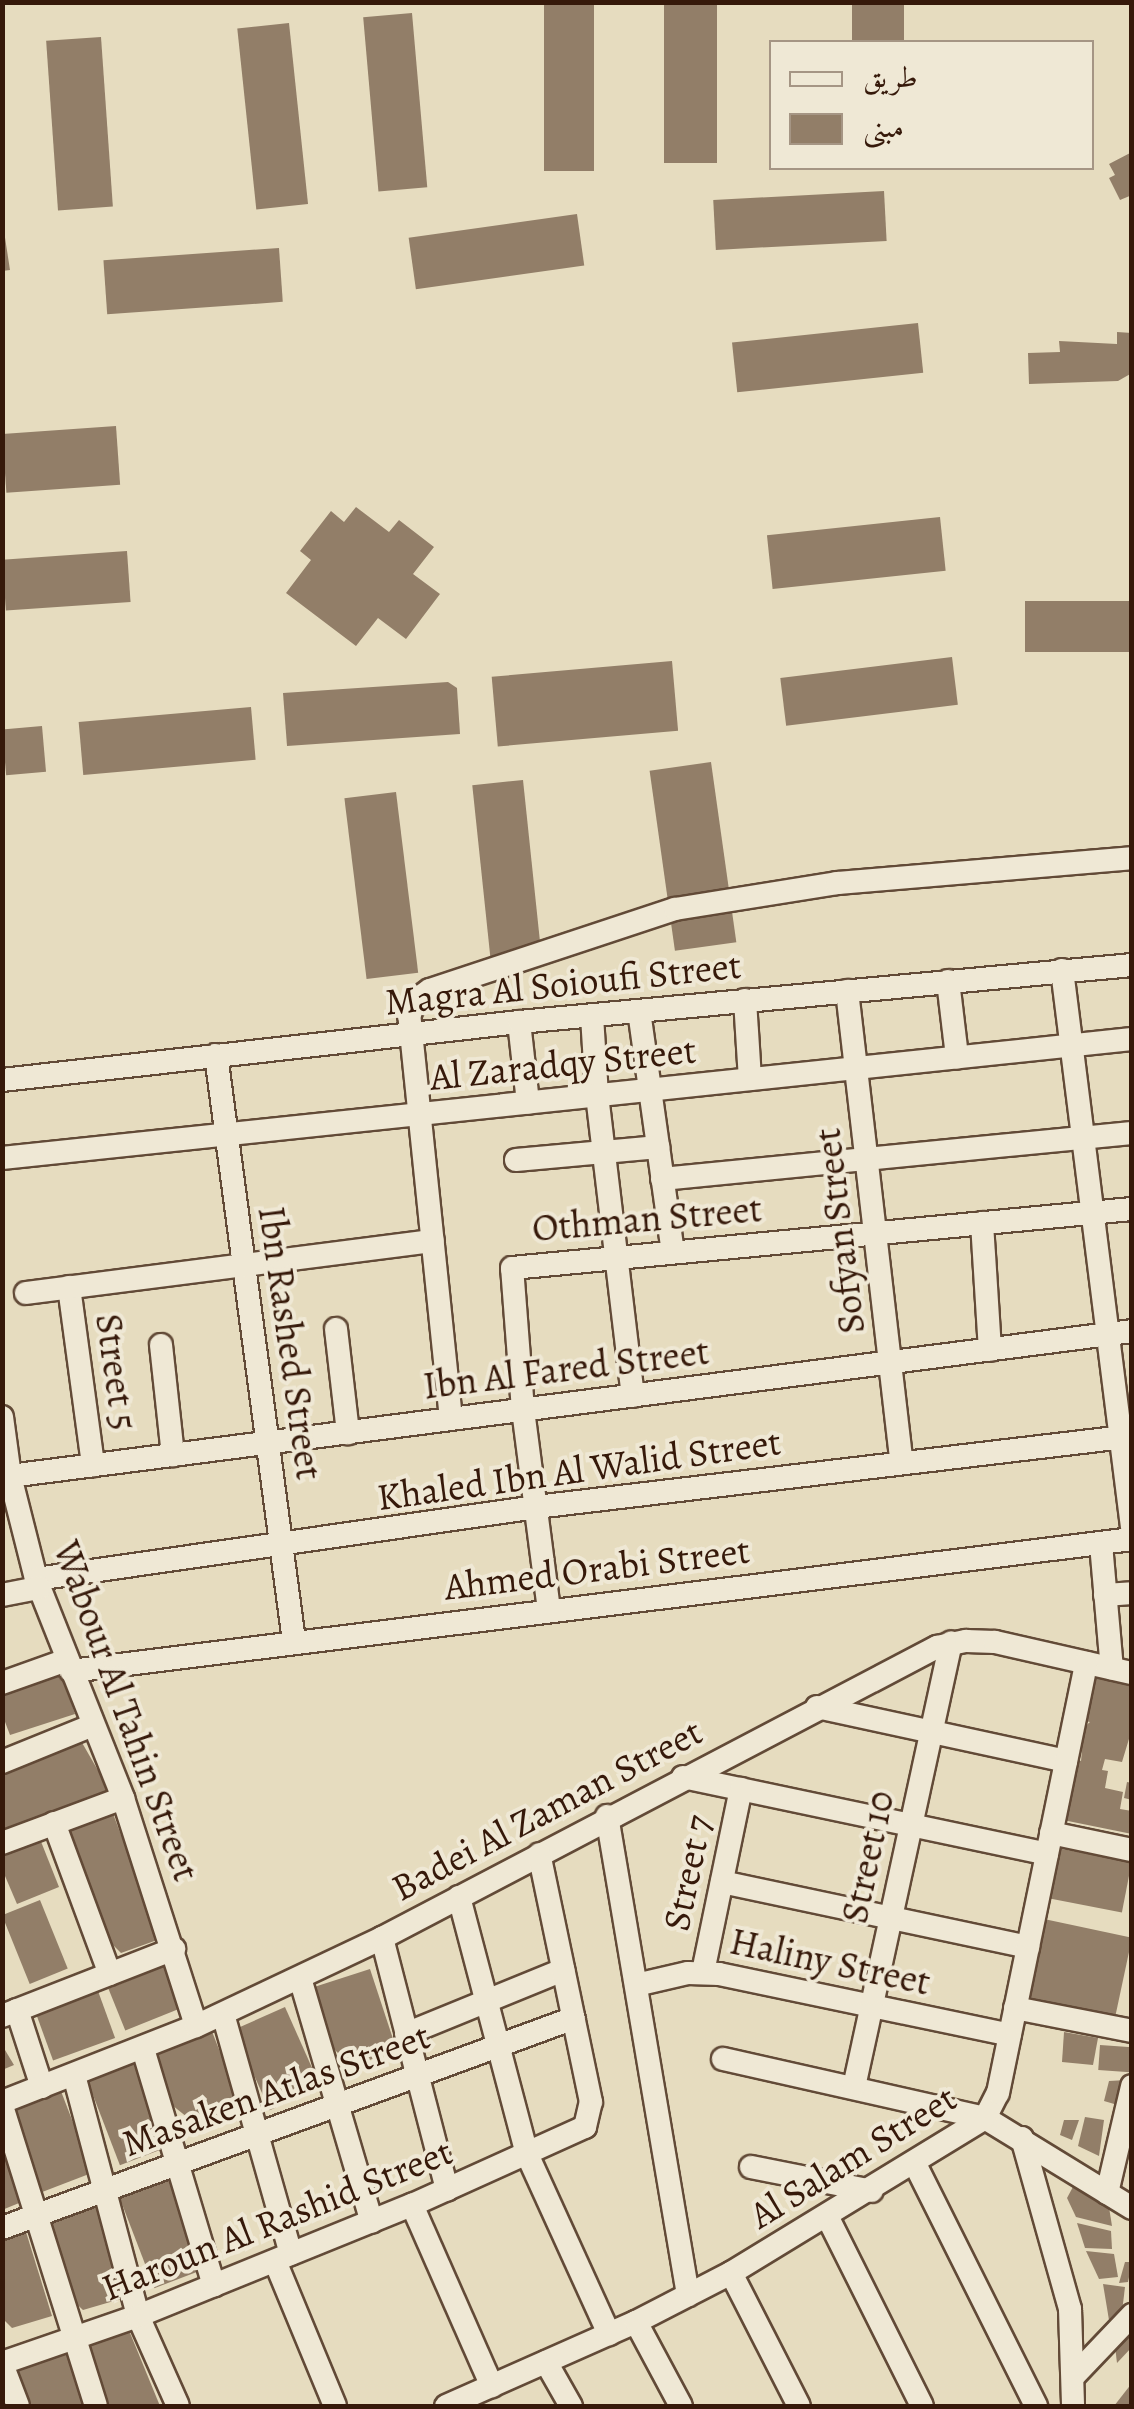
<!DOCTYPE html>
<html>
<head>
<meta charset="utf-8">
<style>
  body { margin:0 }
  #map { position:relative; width:1134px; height:2409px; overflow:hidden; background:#e6dcbf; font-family:Alegreya,Amiri,serif }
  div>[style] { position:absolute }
  .building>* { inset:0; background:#927e68; transform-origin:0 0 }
  .roads { filter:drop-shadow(2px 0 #624a37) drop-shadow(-2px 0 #624a37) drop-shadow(0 2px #624a37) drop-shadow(0 -2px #624a37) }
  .minor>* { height:22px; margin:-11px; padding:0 11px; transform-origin:11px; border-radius:11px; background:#efe8d5 }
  span { translate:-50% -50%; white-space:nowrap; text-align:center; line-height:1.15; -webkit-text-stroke:8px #efe8d5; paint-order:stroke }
  .street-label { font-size:38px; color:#36190a }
  .frame { position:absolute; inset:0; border:5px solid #36190a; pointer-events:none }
  .legend { position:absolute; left:769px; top:40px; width:325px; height:130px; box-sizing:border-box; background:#efe8d5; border:2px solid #a59584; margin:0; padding:12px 18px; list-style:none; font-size:30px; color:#36190a }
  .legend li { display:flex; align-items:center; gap:20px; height:50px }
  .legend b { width:50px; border:2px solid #a59584 }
</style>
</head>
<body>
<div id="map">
  <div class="building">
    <i style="left:544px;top:2px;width:50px;height:169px"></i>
    <i style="left:664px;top:2px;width:53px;height:161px"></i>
    <i style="left:852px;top:2px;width:52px;height:40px"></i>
    <i style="left:412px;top:13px;width:175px;height:49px;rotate:85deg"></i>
    <i style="left:289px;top:23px;width:182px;height:52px;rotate:84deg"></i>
    <i style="left:101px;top:37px;width:170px;height:55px;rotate:86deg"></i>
    <i style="clip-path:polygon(1132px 152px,1132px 195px,1120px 200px,1109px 178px,1115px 175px,1109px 164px)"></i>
    <i style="left:884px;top:191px;width:50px;height:171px;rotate:87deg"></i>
    <i style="left:577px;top:214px;width:52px;height:170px;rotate:82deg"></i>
    <i style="clip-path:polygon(2px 218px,10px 270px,2px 271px)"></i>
    <i style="left:279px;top:248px;width:54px;height:176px;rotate:86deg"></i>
    <i style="left:918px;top:323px;width:50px;height:187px;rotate:84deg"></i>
    <i style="clip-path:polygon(1117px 332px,1132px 333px,1132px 373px,1118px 381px,1029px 384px,1028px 353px,1060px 352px,1059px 341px,1117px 344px)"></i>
    <i style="left:116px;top:426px;width:59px;height:114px;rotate:86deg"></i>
    <i style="clip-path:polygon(356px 507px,389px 532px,399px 520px,434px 547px,413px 574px,440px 594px,406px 639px,378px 618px,356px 646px,286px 593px,311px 560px,300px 551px,331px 511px,344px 522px)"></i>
    <i style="left:940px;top:517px;width:54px;height:174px;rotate:84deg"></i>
    <i style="left:127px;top:551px;width:51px;height:125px;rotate:86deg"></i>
    <i style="left:1132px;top:601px;width:51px;height:107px;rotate:90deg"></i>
    <i style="left:952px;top:657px;width:48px;height:173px;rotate:83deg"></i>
    <i style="left:672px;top:661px;width:70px;height:181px;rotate:85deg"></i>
    <i style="clip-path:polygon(448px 682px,457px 688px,460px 734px,287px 746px,283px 693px)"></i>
    <i style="left:251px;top:707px;width:53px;height:173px;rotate:85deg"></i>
    <i style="left:42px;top:726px;width:46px;height:40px;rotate:85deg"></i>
    <i style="left:711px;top:762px;width:182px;height:62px;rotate:82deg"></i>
    <i style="left:523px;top:780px;width:179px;height:51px;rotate:84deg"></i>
    <i style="left:396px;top:792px;width:182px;height:52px;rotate:83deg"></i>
    <i style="clip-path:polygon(60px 1669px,75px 1714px,10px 1735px,2px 1714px,2px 1688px)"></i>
    <i style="clip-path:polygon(1095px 1673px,1132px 1681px,1132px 1729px,1122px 1762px,1105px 1759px,1102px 1770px,1108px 1771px,1105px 1788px,1123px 1792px,1120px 1809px,1132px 1811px,1132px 1834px,1063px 1820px,1076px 1759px,1081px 1761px,1082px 1751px,1078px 1750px,1082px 1729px,1090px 1722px,1085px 1721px)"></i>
    <i style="clip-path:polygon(77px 1734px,115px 1800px,2px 1836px,2px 1770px)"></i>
    <i style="clip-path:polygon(1127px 1782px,1132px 1783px,1132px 1800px,1124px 1798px)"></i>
    <i style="clip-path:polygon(112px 1811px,160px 1939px,121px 1953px,108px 1940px,66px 1828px)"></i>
    <i style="clip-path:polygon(38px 1834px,59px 1887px,17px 1904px,2px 1869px,2px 1848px)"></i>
    <i style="left:1057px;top:1848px;width:76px;height:51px;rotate:11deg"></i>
    <i style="left:40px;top:1900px;width:74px;height:41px;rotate:68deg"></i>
    <i style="left:1044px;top:1919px;width:90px;height:86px;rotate:12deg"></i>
    <i style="left:165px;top:1966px;width:45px;height:61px;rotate:68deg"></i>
    <i style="clip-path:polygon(370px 1969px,397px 2051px,351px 2066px,326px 2041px,308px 1989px)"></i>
    <i style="left:98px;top:1991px;width:50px;height:66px;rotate:70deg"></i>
    <i style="left:285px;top:2007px;width:88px;height:56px;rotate:66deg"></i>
    <i style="clip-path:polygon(211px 2029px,244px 2113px,203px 2130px,172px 2105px,151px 2053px)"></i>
    <i style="clip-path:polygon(1064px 2032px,1098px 2038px,1093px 2065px,1062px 2062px)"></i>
    <i style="clip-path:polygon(2px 2045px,14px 2065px,2px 2070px)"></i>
    <i style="left:1100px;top:2045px;width:32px;height:25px;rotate:4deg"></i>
    <i style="left:132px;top:2060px;width:94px;height:49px;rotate:69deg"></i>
    <i style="clip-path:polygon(1127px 2080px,1121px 2106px,1104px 2101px,1109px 2081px)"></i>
    <i style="left:59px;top:2086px;width:93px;height:53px;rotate:69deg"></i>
    <i style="clip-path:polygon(1085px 2117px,1104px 2120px,1099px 2156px,1078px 2146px)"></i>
    <i style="clip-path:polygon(1064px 2120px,1079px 2120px,1072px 2140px,1060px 2135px)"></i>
    <i style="clip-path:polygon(2px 2146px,24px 2201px,2px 2210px)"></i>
    <i style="left:173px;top:2175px;width:99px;height:58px;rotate:69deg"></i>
    <i style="clip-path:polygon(1074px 2185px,1108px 2201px,1112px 2226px,1076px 2217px,1067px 2198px)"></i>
    <i style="clip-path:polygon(97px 2206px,124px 2298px,83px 2310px,68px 2296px,46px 2222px)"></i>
    <i style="clip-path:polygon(1077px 2223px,1111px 2231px,1112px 2249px,1085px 2248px)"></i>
    <i style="clip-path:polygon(26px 2232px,52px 2316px,12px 2328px,2px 2318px,2px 2239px)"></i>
    <i style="clip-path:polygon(1086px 2251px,1114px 2254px,1118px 2277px,1099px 2279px)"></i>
    <i style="clip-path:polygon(1125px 2262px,1132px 2262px,1128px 2282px,1119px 2283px)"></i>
    <i style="clip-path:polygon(1103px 2284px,1125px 2287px,1122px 2312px,1109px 2320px)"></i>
    <i style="clip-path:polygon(1132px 2322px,1132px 2347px,1117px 2363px,1114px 2338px)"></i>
    <i style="clip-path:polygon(128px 2328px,160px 2406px,109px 2406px,84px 2346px)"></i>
    <i style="clip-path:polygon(66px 2352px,92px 2406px,22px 2406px,10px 2371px)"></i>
    <i style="clip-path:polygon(1132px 2383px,1132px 2406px,1114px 2406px)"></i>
  </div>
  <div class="roads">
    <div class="minor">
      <i style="left:1062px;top:970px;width:561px;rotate:82.84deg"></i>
      <i style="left:948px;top:981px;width:77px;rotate:83.2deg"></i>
      <i style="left:847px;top:991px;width:475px;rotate:83.4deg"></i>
      <i style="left:745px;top:1000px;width:79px;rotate:86.4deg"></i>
      <i style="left:639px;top:1011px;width:243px;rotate:82deg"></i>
      <i style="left:592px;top:1016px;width:79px;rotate:86.4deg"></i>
      <i style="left:597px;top:1095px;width:303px;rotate:83.2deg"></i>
      <i style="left:519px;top:1022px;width:81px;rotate:83.6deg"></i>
      <i style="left:216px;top:1055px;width:591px;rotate:82.42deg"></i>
      <i style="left:2px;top:1080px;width:520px;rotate:-6.4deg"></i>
      <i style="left:519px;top:1022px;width:616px;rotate:-5.31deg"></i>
      <i style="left:2px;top:1158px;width:1136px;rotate:-6.01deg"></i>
      <i style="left:516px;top:1160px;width:143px;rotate:-5.2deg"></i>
      <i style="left:662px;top:1179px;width:472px;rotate:-5.6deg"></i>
      <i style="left:982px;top:1223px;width:127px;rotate:86.4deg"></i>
      <i style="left:69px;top:1287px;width:180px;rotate:82.3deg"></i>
      <i style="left:26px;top:1293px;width:410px;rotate:-7.3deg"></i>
      <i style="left:336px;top:1329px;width:105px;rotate:83.4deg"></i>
      <i style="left:161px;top:1345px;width:111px;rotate:83.8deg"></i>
      <i style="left:2px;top:1417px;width:60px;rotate:82.3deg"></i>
      <i style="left:10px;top:1476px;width:106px;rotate:75.8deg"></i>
      <i style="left:36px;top:1579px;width:236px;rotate:68.3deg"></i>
      <i style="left:123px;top:1798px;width:239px;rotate:72.2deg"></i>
      <i style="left:451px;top:1419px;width:405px;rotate:-95.9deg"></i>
      <i style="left:409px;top:1016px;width:17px;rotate:-66deg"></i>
      <i style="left:416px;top:1000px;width:17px;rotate:-36deg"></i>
      <i style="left:430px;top:990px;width:258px;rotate:-18.3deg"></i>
      <i style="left:675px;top:909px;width:164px;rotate:-9.1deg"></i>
      <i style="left:837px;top:883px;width:296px;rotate:-4.8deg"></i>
      <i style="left:2px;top:1477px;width:1139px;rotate:-7.36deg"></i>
      <i style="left:1101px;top:1544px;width:125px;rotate:85deg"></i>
      <i style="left:36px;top:1579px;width:505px;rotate:-8.19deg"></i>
      <i style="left:536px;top:1507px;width:600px;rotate:-6.79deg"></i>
      <i style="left:2px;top:1595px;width:38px;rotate:-11deg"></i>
      <i style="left:1105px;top:1595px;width:27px;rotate:-4deg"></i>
      <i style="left:549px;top:1610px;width:202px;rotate:-97.4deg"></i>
      <i style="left:523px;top:1410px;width:142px;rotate:-94.4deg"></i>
      <i style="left:512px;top:1268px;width:623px;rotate:-5.44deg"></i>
      <i style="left:71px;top:1671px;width:1069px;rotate:-7.09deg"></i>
      <i style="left:2px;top:1683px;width:69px;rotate:-19.5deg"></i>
      <i style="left:817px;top:1707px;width:255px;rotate:12.2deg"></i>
      <i style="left:2px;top:1762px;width:98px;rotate:-22.1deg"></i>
      <i style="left:683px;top:1777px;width:372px;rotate:11.9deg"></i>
      <i style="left:607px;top:1816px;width:486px;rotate:80.4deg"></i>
      <i style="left:54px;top:1823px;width:161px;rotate:69.7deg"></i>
      <i style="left:1051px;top:1833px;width:83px;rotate:11.9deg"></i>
      <i style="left:2px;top:1843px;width:129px;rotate:-20.4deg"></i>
      <i style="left:722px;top:1882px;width:313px;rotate:12deg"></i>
      <i style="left:459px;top:1897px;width:266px;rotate:75.2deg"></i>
      <i style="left:527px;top:2154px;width:198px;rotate:65.5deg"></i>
      <i style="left:382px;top:1938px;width:260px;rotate:75.5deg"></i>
      <i style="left:703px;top:1972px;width:187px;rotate:-78.3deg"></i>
      <i style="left:300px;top:1978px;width:254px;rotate:73.6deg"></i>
      <i style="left:636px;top:1985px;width:53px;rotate:-13deg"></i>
      <i style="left:688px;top:1973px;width:31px;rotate:2deg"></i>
      <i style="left:719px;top:1974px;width:297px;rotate:11.8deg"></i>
      <i style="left:1015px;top:2008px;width:119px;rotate:11.1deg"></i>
      <i style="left:17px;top:2010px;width:81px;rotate:72deg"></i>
      <i style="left:223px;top:2014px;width:249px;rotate:74.2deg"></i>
      <i style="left:2px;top:2016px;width:185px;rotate:-21.3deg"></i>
      <i style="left:406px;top:2034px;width:170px;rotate:-22.2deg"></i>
      <i style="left:143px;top:2049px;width:247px;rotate:73.3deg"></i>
      <i style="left:723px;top:2059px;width:269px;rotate:12.7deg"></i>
      <i style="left:985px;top:2118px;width:172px;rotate:31.5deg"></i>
      <i style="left:74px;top:2075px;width:249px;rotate:75.1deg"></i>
      <i style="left:138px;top:2316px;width:98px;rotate:66deg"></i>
      <i style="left:854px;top:2087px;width:455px;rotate:-77.7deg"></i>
      <i style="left:2px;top:2102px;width:208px;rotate:-21.4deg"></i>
      <i style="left:196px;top:2026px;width:206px;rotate:-25.3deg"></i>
      <i style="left:382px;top:1938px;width:627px;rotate:-27.67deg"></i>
      <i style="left:937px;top:1647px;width:30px;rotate:-12deg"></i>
      <i style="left:966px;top:1641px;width:29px;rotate:2deg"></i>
      <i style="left:995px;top:1642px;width:140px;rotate:12.8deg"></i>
      <i style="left:2px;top:2106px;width:314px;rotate:72.6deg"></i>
      <i style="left:1022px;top:2138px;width:178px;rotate:74.3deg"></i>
      <i style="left:1070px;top:2309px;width:97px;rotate:88.2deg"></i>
      <i style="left:915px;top:2164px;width:271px;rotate:63.4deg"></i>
      <i style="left:751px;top:2167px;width:123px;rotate:11.2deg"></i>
      <i style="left:1107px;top:2193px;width:110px;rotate:-76.8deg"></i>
      <i style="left:412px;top:2205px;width:198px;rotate:66.2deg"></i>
      <i style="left:827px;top:2216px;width:212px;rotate:63.4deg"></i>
      <i style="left:2px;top:2228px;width:609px;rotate:-20.16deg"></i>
      <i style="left:275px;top:2261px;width:157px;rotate:67.5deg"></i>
      <i style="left:731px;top:2273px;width:149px;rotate:62.9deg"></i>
      <i style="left:636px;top:2322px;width:95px;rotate:61.8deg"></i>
      <i style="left:546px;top:2362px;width:51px;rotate:60.4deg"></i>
      <i style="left:2px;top:2363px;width:144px;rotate:-19.1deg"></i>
      <i style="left:138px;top:2316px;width:296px;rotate:-22.1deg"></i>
      <i style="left:412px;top:2205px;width:190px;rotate:-24.3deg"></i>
      <i style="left:585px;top:2127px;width:26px;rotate:-77deg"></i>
      <i style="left:591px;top:2102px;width:253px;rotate:-101.8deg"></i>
      <i style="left:2px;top:2364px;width:45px;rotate:69.1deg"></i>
      <i style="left:1073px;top:2377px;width:86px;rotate:-46.4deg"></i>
      <i style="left:446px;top:2406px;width:208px;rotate:-23.9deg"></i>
      <i style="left:636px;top:2322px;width:107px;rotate:-27.3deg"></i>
      <i style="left:731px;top:2273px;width:298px;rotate:-31.4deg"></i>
      <i style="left:985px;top:2118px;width:28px;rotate:-63deg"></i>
      <i style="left:998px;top:2093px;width:439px;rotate:-78.4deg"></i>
    </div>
  </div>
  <div class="street-label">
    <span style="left:563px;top:984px;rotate:-6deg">Magra Al Soioufi Street</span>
    <span style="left:563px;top:1064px;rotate:-6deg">Al Zaradqy Street</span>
    <span style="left:647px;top:1219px;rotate:-5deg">Othman Street</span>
    <span style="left:840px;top:1231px;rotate:-97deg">Sofyan Street</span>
    <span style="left:290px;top:1343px;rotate:82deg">Ibn Rashed Street</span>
    <span style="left:566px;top:1369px;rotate:-7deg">Ibn Al Fared Street</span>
    <span style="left:116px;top:1372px;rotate:82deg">Street 5</span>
    <span style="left:579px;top:1470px;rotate:-8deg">Khaled Ibn Al Walid Street</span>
    <span style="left:597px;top:1569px;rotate:-7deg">Ahmed Orabi Street</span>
    <span style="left:126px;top:1711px;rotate:70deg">Wabour Al Tahin Street</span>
    <span style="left:547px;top:1810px;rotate:-28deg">Badei Al Zaman Street</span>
    <span style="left:868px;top:1857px;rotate:-78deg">Street 10</span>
    <span style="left:688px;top:1873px;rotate:-78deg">Street 7</span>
    <span style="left:830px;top:1962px;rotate:12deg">Haliny Street</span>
    <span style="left:276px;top:2090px;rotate:-20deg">Masaken Atlas Street</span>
    <span style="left:853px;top:2157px;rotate:-32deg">Al Salam Street</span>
    <span style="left:277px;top:2220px;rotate:-22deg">Haroun Al Rashid Street</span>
  </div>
  <div class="frame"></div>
  <ul class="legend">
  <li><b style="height:12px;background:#efe8d5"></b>طريق</li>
  <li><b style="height:28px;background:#927e68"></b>مبنى</li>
  </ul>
</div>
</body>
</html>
